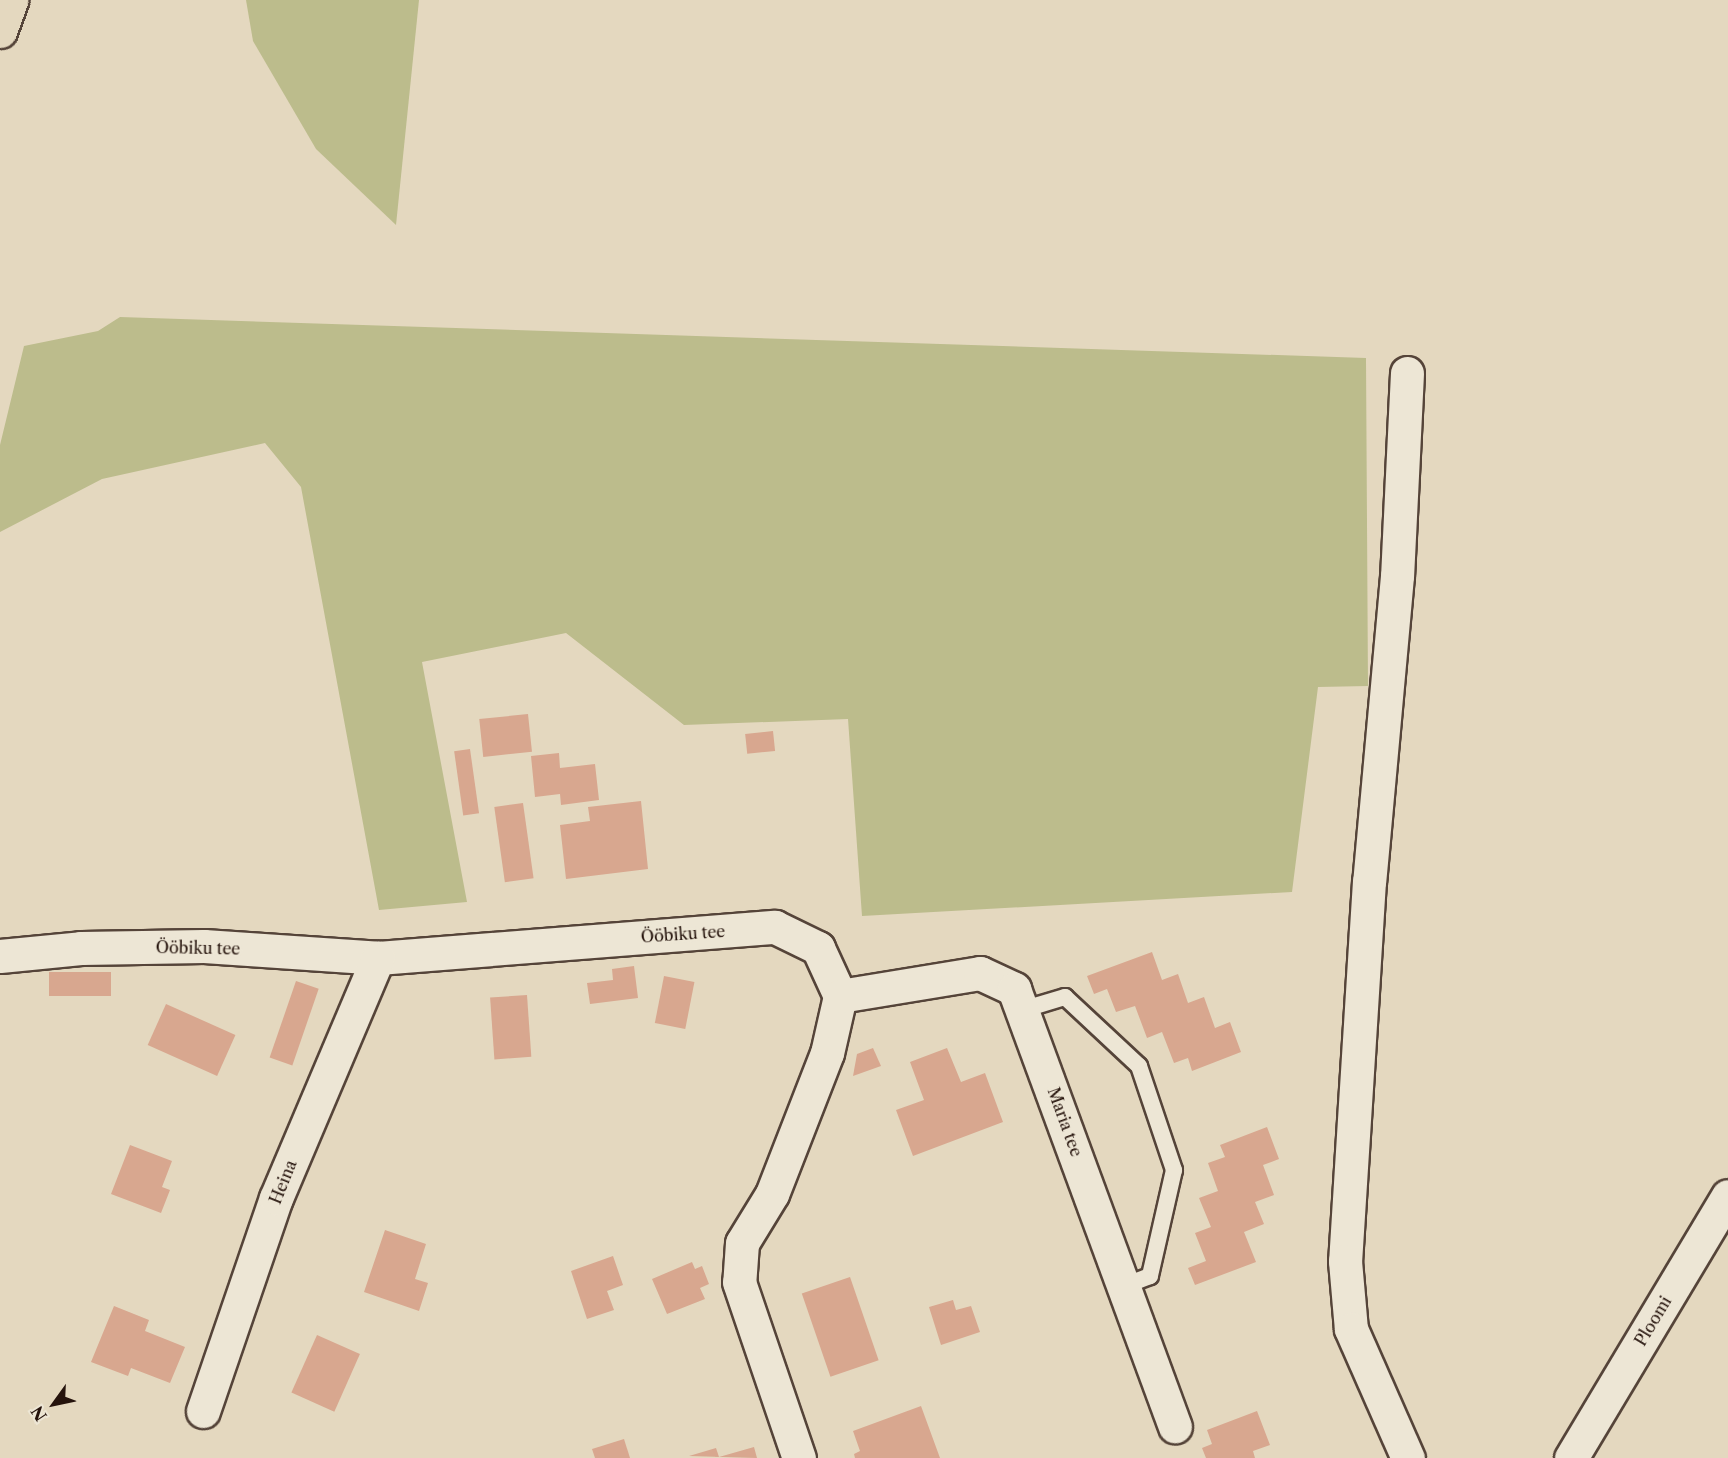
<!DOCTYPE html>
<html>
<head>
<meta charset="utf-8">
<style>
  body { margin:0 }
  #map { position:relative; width:1728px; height:1458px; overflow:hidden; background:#e4d8bf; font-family:"Libre Caslon Text",serif }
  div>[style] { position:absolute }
  .green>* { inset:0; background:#bcbc8c }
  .building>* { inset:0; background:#d8a78f; transform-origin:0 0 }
  .roads { filter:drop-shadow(2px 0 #554439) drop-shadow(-2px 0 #554439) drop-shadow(0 2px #554439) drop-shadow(0 -2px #554439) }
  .service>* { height:16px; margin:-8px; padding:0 8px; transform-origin:8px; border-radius:8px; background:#ede6d5 }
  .minor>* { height:33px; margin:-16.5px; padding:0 16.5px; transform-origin:16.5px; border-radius:16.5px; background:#ede6d5 }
  .trunk>* { height:33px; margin:-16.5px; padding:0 16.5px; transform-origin:16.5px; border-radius:16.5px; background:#e4d8bf }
  span { translate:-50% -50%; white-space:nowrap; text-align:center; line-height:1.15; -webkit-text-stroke:4.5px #ede6d5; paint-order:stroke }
  .street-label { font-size:16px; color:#25130c }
  .north { position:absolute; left:24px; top:1374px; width:60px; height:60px; -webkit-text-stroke:4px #ede6d5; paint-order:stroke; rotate:237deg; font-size:16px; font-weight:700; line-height:24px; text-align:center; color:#25130c }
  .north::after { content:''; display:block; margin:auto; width:21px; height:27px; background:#25130c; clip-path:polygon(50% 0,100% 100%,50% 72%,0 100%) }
</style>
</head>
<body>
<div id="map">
  <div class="green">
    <i style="clip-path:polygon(246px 0,419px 0,396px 225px,316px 149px,253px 41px)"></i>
    <i style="clip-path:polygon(120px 317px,1366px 358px,1368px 686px,1318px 687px,1292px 892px,862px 916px,848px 719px,684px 725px,566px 633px,422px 662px,467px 902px,379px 910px,301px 487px,265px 443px,102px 479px,0 532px,0 445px,24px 346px,98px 331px)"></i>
  </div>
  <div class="building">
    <i style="left:528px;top:714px;width:38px;height:49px;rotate:84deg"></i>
    <i style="left:773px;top:731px;width:20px;height:28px;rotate:84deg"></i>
    <i style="left:470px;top:749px;width:65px;height:16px;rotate:82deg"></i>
    <i style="clip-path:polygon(559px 753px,560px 768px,595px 764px,599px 800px,561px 805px,560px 794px,535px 797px,531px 756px)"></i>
    <i style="clip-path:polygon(641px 801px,648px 869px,566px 879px,560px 825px,590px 821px,588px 807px)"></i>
    <i style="left:523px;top:803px;width:76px;height:29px;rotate:82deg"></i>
    <i style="clip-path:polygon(1152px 952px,1162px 980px,1178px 974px,1188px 1003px,1204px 997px,1215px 1028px,1230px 1022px,1241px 1052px,1192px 1071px,1188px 1058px,1174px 1063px,1162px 1032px,1147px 1038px,1135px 1006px,1116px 1012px,1107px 989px,1094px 994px,1087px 976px)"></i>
    <i style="clip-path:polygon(634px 966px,638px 998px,590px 1004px,587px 983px,613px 980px,612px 969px)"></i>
    <i style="left:111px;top:972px;width:24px;height:62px;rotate:90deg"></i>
    <i style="left:664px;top:976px;width:31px;height:48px;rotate:11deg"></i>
    <i style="left:296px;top:981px;width:24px;height:81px;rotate:19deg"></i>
    <i style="left:527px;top:995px;width:62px;height:37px;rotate:86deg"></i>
    <i style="left:166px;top:1004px;width:76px;height:45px;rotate:24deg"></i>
    <i style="clip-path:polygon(873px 1048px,881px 1066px,853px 1076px,857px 1054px)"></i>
    <i style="clip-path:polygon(947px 1048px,961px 1082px,985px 1073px,1003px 1122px,913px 1156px,896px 1110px,924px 1100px,910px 1062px)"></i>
    <i style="clip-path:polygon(1267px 1127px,1279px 1159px,1263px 1165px,1274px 1195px,1255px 1202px,1264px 1224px,1244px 1232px,1256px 1262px,1195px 1285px,1188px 1268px,1206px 1261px,1195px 1233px,1211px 1227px,1199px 1198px,1218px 1191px,1208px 1163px,1225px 1157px,1220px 1145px)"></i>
    <i style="clip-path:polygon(130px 1145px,172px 1161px,162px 1187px,170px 1190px,161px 1213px,111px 1194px)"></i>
    <i style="clip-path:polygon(385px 1230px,426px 1244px,415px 1279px,428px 1283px,419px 1311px,364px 1292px)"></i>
    <i style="clip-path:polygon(613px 1256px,623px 1285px,607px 1291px,614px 1310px,587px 1319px,571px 1271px)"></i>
    <i style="clip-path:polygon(692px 1262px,695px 1269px,702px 1266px,709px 1284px,700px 1288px,705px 1299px,667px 1314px,652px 1279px)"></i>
    <i style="left:850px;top:1277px;width:88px;height:51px;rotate:71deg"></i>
    <i style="clip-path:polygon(953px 1300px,956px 1310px,971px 1306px,980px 1332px,941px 1345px,929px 1307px)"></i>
    <i style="clip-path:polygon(114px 1306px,149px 1320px,145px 1331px,185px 1347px,170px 1383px,131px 1368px,128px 1376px,91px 1362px)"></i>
    <i style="left:317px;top:1335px;width:47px;height:63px;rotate:24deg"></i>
    <i style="clip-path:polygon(921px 1406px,940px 1458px,855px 1458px,854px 1454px,860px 1451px,853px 1431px)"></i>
    <i style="clip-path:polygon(1257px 1411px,1270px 1445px,1253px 1451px,1255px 1458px,1206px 1458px,1202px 1448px,1212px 1444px,1207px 1430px)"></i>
    <i style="clip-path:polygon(624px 1439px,630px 1458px,595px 1458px,592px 1449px)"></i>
    <i style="clip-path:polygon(754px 1447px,757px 1458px,689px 1456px,716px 1448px,719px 1457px)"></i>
  </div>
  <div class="roads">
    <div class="service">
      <i style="left:1025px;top:1009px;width:42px;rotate:-16.7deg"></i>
      <i style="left:1065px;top:997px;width:101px;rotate:43deg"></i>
      <i style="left:1139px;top:1066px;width:110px;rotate:71.4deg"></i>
      <i style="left:1174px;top:1170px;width:109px;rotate:102.8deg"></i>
      <i style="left:1150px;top:1276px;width:28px;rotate:159deg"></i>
    </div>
    <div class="minor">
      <i style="left:1407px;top:373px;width:203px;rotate:92.8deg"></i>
      <i style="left:1397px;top:576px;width:306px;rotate:95.2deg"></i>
      <i style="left:1369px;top:881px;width:381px;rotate:93.6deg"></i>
      <i style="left:1345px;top:1261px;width:68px;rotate:85deg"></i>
      <i style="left:1351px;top:1329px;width:141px;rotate:66.2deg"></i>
      <i style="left:0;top:956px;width:81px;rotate:-5.6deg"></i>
      <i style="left:81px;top:948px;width:123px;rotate:-0.9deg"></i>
      <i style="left:204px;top:946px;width:174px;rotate:3.9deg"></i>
      <i style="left:378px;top:958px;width:398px;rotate:-4.5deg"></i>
      <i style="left:775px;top:927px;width:48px;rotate:26deg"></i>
      <i style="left:818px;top:948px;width:53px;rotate:65.4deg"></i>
      <i style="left:840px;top:996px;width:58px;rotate:102.8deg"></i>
      <i style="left:827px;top:1053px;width:151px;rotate:111.3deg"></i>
      <i style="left:772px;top:1194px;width:57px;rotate:121.5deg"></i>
      <i style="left:742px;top:1243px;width:39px;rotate:94deg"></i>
      <i style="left:739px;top:1282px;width:186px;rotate:71.2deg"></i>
      <i style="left:840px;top:996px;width:142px;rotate:-9.3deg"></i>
      <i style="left:980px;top:973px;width:38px;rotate:25deg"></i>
      <i style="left:1014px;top:989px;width:466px;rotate:69.8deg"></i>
      <i style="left:203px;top:1411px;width:225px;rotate:-71.1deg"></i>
      <i style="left:276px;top:1198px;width:261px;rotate:-67deg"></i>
      <i style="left:1571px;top:1458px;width:305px;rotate:-59.1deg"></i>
    </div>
    <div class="trunk">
      <i style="left:0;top:31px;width:33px;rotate:-70deg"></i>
    </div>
  </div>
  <div class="street-label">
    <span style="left:683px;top:934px;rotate:-4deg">Ööbiku tee</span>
    <span style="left:198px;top:948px;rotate:1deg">Ööbiku tee</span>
    <span style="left:1065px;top:1122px;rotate:70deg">Maria tee</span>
    <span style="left:283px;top:1182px;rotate:-68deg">Heina</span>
    <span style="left:1653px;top:1321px;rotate:-59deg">Ploomi</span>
  </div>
  <div class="north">N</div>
</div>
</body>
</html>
